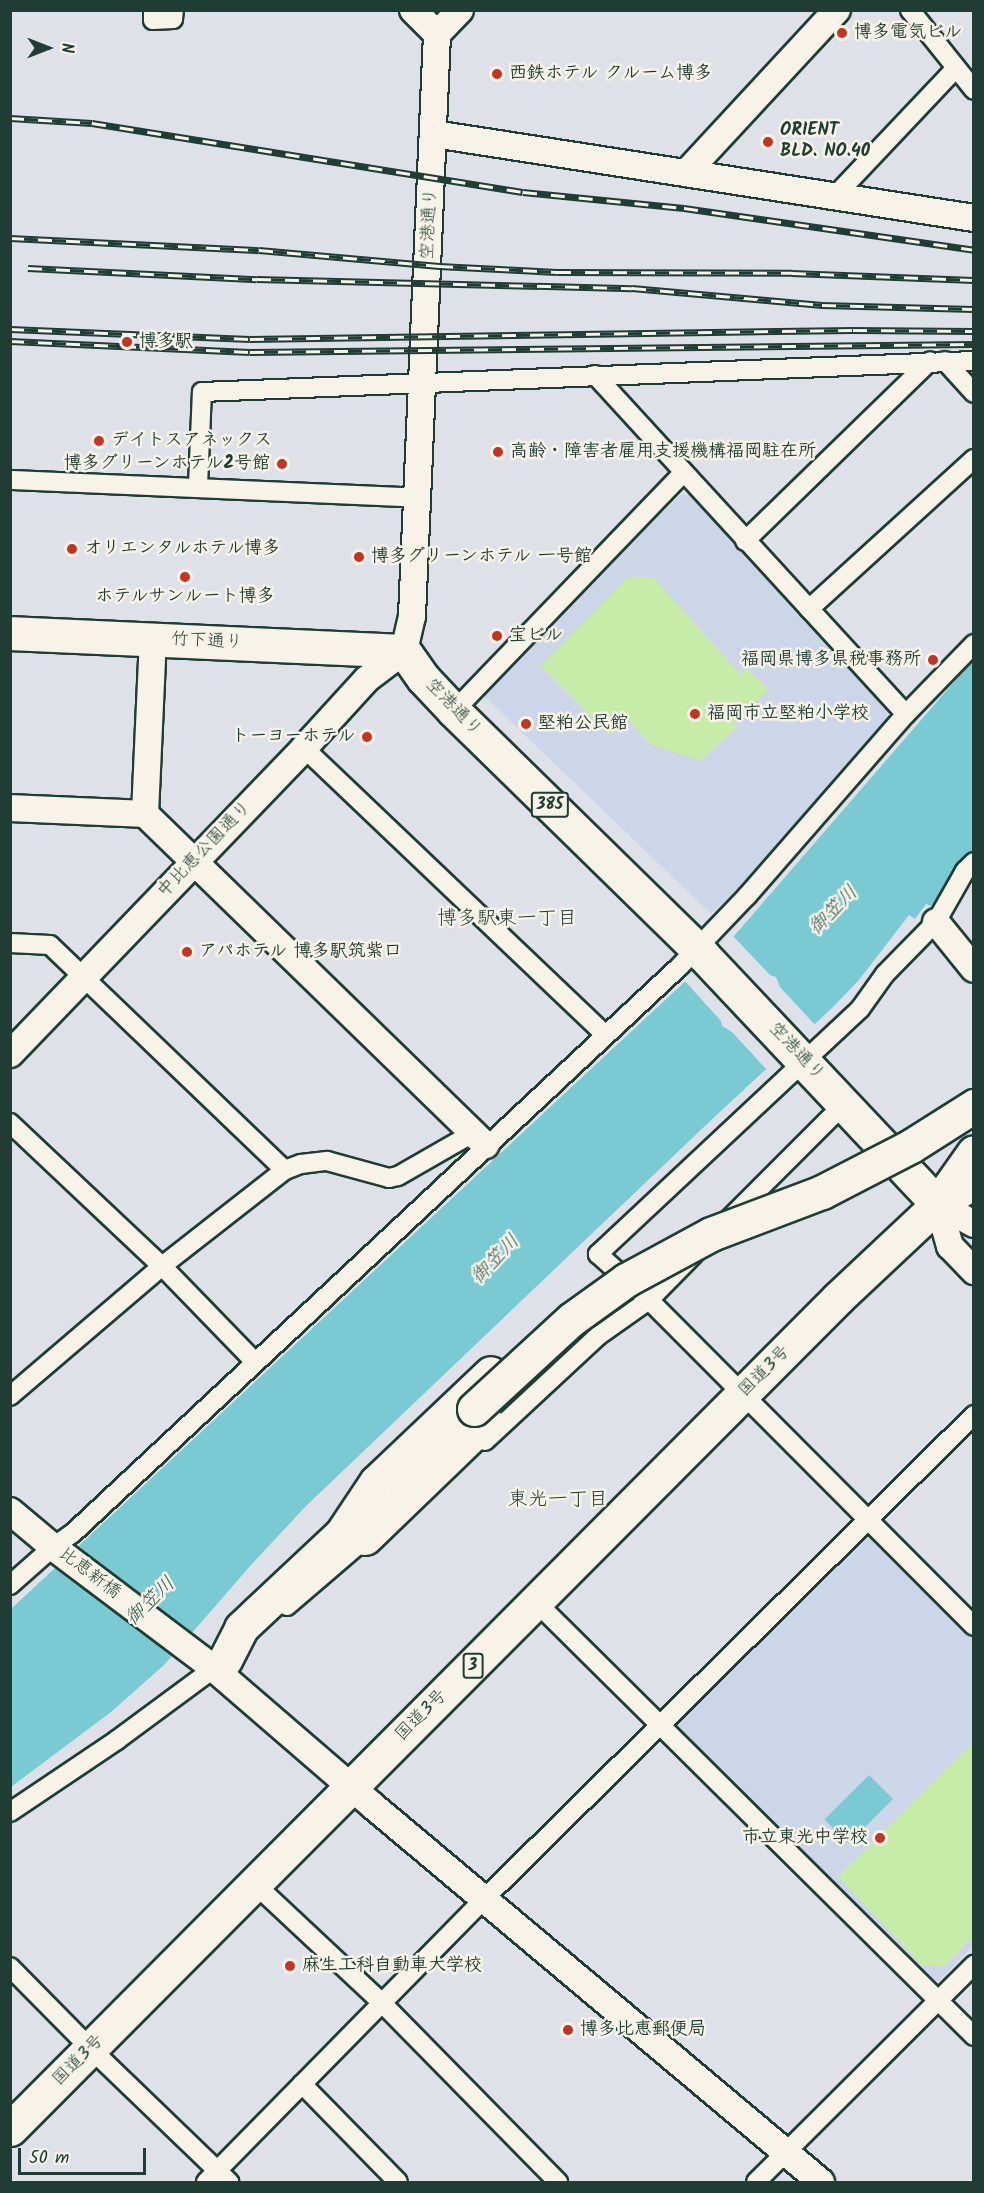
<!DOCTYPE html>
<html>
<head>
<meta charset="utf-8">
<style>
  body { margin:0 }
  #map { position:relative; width:984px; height:2193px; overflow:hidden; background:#dee2e8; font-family:Kalam,"Klee One",sans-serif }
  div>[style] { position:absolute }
  .built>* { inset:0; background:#cdd6e8 }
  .green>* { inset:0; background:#c6eca7 }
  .water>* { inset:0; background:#79cad2; transform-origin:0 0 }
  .pier>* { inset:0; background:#dee2e8 }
  .roads { filter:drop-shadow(2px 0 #1f3d34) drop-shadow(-2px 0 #1f3d34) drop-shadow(0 2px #1f3d34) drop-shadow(0 -2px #1f3d34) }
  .street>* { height:18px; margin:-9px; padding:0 9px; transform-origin:9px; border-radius:9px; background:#f7f3e8 }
  .secondary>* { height:26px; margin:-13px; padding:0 13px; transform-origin:13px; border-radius:13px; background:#f7f3e8 }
  .highway>* { height:33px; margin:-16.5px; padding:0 16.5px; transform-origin:16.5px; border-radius:16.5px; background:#f7f3e8 }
  .rail>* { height:7px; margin-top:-3.5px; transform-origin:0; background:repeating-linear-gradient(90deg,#f7f3e8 0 14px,#1f3d34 0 28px); box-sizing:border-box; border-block:2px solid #1f3d34 }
  .bridges { filter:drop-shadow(2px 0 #1f3d34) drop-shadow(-2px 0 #1f3d34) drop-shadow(0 2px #1f3d34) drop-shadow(0 -2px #1f3d34) }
  .highway-bridge>* { height:33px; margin:-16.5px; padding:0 16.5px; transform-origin:16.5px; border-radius:16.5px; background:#f7f3e8 }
  .dots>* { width:16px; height:16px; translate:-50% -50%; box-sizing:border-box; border:3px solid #f7f3e8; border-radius:50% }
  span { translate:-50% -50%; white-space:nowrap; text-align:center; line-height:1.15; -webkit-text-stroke:5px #f7f3e8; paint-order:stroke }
  .shield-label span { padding:2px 4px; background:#f7f3e8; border:2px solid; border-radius:4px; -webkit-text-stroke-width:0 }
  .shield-label { font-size:16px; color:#1f3d34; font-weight:700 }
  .poi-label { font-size:18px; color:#1f3d34; font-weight:700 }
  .left { translate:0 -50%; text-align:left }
  .right { translate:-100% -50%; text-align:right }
  .street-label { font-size:18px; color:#1f3d34 }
  .water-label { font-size:20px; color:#315954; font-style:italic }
  .neighbourhood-label { font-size:20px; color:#1f3d34 }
  .frame { position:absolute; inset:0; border:12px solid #1f3d34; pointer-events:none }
  .north { position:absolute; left:18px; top:18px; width:60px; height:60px; -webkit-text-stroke:4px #f7f3e8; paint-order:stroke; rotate:90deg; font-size:16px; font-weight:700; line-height:24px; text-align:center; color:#1f3d34 }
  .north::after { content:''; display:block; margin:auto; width:21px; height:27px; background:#1f3d34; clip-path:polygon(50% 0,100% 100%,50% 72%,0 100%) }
  .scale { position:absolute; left:18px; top:2148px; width:128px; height:27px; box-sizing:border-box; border:3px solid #1f3d34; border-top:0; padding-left:8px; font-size:18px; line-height:21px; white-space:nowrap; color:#1f3d34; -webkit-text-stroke:4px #f7f3e8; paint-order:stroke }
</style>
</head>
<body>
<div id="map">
  <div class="built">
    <i style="clip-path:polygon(680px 495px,695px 495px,885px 704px,889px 725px,743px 883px,711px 914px,481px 693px)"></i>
    <i style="clip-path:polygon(868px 1536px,973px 1641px,973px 1946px,939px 1981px,930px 1982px,678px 1731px,678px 1723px,863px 1537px)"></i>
  </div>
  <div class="green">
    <i style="clip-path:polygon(628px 577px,653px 577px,741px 675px,747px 669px,769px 690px,733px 723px,737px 727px,701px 761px,651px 745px,627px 718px,610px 736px,541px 666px)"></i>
    <i style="clip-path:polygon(973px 1743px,973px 1936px,944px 1967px,922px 1965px,838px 1877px)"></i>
  </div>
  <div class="water">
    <i style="clip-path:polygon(973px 660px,973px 851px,959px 866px,931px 906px,926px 904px,915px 919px,909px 915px,859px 980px,833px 1007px,707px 1124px,306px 1506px,251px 1565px,164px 1665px,111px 1712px,11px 1787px,11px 1609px,735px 935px)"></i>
    <i style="left:869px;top:1775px;width:34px;height:63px;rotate:45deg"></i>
  </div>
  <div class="pier">
    <i style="clip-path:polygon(732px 935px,770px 975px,776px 977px,780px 987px,817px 1027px,768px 1071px,732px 1032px,722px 1026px,721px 1021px,684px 980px)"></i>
  </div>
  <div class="roads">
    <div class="street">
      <i style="left:153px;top:10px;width:10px;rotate:90deg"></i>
      <i style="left:153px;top:20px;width:20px;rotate:-3deg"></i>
      <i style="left:173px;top:19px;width:9px;rotate:-84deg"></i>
      <i style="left:910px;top:10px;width:102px;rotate:51.3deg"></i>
      <i style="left:835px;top:196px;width:176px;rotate:-46.6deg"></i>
      <i style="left:945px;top:361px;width:43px;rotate:47.8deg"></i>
      <i style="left:595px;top:375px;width:460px;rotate:47.5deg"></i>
      <i style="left:10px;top:480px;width:406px;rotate:2.5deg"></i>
      <i style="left:198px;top:486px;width:94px;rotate:-87.6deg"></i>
      <i style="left:202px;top:392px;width:773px;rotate:-2.3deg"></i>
      <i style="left:745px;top:541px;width:258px;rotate:-44.2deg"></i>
      <i style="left:809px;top:609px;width:223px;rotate:-42.3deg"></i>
      <i style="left:454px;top:711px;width:330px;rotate:-46.1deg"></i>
      <i style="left:304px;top:748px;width:416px;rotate:43.6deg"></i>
      <i style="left:974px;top:862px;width:13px;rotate:135deg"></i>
      <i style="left:965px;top:871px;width:59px;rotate:119.6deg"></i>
      <i style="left:936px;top:922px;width:73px;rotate:134.4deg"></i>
      <i style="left:885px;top:974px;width:43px;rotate:125.5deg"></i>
      <i style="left:860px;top:1009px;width:359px;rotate:136.9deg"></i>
      <i style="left:598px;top:1254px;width:69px;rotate:42deg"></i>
      <i style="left:649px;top:1300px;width:460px;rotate:45.1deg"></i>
      <i style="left:10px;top:943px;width:40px;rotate:2.9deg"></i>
      <i style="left:50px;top:945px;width:325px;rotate:43.8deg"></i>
      <i style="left:10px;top:1123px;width:209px;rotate:43.3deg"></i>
      <i style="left:162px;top:1266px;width:132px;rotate:45.9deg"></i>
      <i style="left:728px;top:1220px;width:164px;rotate:-45deg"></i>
      <i style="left:10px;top:1396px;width:200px;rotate:-40.5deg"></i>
      <i style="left:162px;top:1266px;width:156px;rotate:-38deg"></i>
      <i style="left:285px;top:1170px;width:17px;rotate:-21deg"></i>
      <i style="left:301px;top:1164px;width:26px;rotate:-7deg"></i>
      <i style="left:327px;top:1161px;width:64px;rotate:15.3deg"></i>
      <i style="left:389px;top:1178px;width:9px;rotate:-13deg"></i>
      <i style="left:398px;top:1176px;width:86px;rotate:-29.8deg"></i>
      <i style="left:485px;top:1441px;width:154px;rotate:-42.9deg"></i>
      <i style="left:598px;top:1336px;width:62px;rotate:-35.2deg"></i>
      <i style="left:649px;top:1300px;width:64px;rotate:-45.6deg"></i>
      <i style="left:10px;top:1585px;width:57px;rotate:-41.5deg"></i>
      <i style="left:53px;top:1547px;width:24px;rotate:-35deg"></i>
      <i style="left:73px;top:1533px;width:831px;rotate:-43.05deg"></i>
      <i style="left:680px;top:966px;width:97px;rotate:-46.3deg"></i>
      <i style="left:747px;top:896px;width:242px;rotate:-48.9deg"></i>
      <i style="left:906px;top:714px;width:98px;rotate:-45.8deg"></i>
      <i style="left:537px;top:1603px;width:615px;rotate:44.74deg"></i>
      <i style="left:287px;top:1606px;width:111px;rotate:-40.6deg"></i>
      <i style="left:10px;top:1812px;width:129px;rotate:-33.9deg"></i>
      <i style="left:117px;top:1740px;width:129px;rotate:-36.5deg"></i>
      <i style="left:256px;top:1885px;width:174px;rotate:43.1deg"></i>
      <i style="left:383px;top:2004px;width:250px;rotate:45.5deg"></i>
      <i style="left:10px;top:1967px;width:115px;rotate:45.4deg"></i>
      <i style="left:91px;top:2049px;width:192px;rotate:43.9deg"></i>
      <i style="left:302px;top:2084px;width:137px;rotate:45.6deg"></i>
      <i style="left:206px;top:2182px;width:387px;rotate:-45.5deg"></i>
      <i style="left:477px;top:1906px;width:699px;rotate:-44.65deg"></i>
      <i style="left:756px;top:2182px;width:308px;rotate:-44.9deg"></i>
    </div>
    <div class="secondary">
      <i style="left:413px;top:10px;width:34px;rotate:45deg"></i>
      <i style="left:437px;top:34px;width:33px;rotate:-46deg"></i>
      <i style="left:434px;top:134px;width:546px;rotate:8.84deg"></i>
      <i style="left:686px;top:173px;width:222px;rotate:-47.2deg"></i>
      <i style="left:10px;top:808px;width:135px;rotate:2.5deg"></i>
      <i style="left:145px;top:814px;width:475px;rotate:44.2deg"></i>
      <i style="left:145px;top:814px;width:175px;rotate:-87.4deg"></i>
      <i style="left:936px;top:922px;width:60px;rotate:51deg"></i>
      <i style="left:10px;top:1054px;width:424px;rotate:-46.1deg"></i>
      <i style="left:304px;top:748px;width:93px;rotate:-47.6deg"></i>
      <i style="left:367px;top:679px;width:46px;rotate:-37.1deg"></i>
      <i style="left:404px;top:651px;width:36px;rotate:-77deg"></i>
      <i style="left:412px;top:616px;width:583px;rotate:-87.54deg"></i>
      <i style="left:938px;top:1204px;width:44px;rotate:74.1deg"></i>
      <i style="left:950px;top:1246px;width:35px;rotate:46deg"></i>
      <i style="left:938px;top:1204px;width:41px;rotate:29.1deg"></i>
      <i style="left:10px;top:1511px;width:56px;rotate:39.9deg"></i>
      <i style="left:53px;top:1547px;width:199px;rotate:37deg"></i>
      <i style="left:212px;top:1667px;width:213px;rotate:40.8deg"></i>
      <i style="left:373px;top:1806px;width:585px;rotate:40.01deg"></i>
    </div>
    <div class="highway">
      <i style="left:10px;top:633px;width:394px;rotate:2.6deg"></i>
      <i style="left:404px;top:651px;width:33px;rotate:55deg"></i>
      <i style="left:423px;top:678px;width:45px;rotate:46.8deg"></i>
      <i style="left:454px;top:711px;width:347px;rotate:44.4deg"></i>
      <i style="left:702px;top:954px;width:344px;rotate:46.7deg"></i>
      <i style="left:942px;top:1197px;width:55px;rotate:-54.6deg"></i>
      <i style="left:342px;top:1533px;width:61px;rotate:-56.3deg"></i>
      <i style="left:376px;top:1482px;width:158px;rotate:-43.5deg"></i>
      <i style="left:365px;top:1538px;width:168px;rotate:-44deg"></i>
      <i style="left:225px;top:1660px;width:36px;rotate:-63deg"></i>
      <i style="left:241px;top:1628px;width:161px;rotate:-43.2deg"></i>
      <i style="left:10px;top:2129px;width:1173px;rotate:-45.1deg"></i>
      <i style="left:838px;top:1298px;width:137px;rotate:-43.2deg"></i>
      <i style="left:938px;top:1204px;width:42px;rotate:-31.4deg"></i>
    </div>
  </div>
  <div class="rail">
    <i style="left:10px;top:118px;width:82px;rotate:3.5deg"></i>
    <i style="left:92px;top:123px;width:436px;rotate:9.1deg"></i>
    <i style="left:523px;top:192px;width:162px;rotate:5.7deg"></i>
    <i style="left:684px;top:208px;width:293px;rotate:8.2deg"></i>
    <i style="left:10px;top:238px;width:249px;rotate:2.8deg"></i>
    <i style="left:259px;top:250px;width:181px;rotate:5.1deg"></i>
    <i style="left:439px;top:266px;width:118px;rotate:2.9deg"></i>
    <i style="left:557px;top:272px;width:235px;rotate:0.2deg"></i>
    <i style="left:792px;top:273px;width:182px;rotate:2.2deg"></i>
    <i style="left:28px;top:268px;width:229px;rotate:2.8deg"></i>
    <i style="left:257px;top:279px;width:375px;rotate:1.4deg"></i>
    <i style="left:632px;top:288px;width:191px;rotate:5.1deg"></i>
    <i style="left:822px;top:305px;width:152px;rotate:1.5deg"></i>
    <i style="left:10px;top:329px;width:240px;rotate:2.4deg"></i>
    <i style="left:250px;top:339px;width:603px;rotate:-0.86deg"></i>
    <i style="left:853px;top:330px;width:121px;rotate:0.5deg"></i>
    <i style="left:10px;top:341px;width:240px;rotate:2.6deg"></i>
    <i style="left:250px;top:352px;width:724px;rotate:-0.63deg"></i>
  </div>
  <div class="bridges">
    <div class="highway-bridge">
      <i style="left:474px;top:1409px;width:133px;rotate:-42.6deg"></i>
      <i style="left:572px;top:1319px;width:67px;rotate:-35.8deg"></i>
      <i style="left:626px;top:1280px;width:97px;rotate:-28.4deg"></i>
      <i style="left:711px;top:1234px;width:119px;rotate:-20.7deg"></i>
      <i style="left:822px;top:1192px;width:100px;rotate:-27.3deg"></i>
      <i style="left:911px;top:1146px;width:75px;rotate:-32.4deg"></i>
    </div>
  </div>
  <div class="dots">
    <i style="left:842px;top:33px;background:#c8321e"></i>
    <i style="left:497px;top:74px;background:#c8321e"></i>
    <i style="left:768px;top:142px;background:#c8321e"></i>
    <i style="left:127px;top:342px;background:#c8321e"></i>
    <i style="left:99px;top:441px;background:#c8321e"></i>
    <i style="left:498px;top:452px;background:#c8321e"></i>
    <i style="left:282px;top:464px;background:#c8321e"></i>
    <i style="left:72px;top:549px;background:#c8321e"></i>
    <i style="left:359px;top:557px;background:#c8321e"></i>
    <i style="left:185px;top:577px;background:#c8321e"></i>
    <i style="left:497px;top:636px;background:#c8321e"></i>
    <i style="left:933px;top:660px;background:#c8321e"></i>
    <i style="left:695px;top:714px;background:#c8321e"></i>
    <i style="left:526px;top:724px;background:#c8321e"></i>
    <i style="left:367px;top:737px;background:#c8321e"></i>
    <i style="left:187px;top:952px;background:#c8321e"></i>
    <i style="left:880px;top:1838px;background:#c8321e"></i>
    <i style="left:290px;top:1966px;background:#c8321e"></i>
    <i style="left:568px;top:2030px;background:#c8321e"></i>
  </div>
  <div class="shield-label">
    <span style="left:550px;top:805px">385</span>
    <span style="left:473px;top:1666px">3</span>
  </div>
  <div class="poi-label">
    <span class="left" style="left:854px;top:33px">博多電気ビル</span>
    <span class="left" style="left:509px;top:74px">西鉄ホテル クルーム博多</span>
    <span class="left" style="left:780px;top:142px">ORIENT<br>BLD. NO.40</span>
    <span class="left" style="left:139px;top:342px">博多駅</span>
    <span class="left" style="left:111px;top:441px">デイトスアネックス</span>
    <span class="left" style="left:510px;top:452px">高齢・障害者雇用支援機構福岡駐在所</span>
    <span class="right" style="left:270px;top:464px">博多グリーンホテル2号館</span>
    <span class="left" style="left:84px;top:549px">オリエンタルホテル博多</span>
    <span class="left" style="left:371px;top:557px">博多グリーンホテル 一号館</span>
    <span style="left:185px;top:597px">ホテルサンルート博多</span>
    <span class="left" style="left:509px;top:636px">宝ビル</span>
    <span class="right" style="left:921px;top:660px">福岡県博多県税事務所</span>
    <span class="left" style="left:707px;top:714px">福岡市立堅粕小学校</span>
    <span class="left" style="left:538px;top:724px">堅粕公民館</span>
    <span class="right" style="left:355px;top:737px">トーヨーホテル</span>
    <span class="left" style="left:199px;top:952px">アパホテル 博多駅筑紫口</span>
    <span class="right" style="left:868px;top:1838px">市立東光中学校</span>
    <span class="left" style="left:302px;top:1966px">麻生工科自動車大学校</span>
    <span class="left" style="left:580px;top:2030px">博多比恵郵便局</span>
  </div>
  <div class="street-label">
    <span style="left:430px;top:224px;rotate:-87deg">空港通り</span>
    <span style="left:207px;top:642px;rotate:3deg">竹下通り</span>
    <span style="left:453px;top:708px;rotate:46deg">空港通り</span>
    <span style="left:205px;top:850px;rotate:-46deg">中比恵公園通り</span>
    <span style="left:796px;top:1052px;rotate:47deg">空港通り</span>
    <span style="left:765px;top:1372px;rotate:-45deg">国道3号</span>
    <span style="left:89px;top:1574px;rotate:37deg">比恵新橋</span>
    <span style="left:422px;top:1716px;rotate:-45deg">国道3号</span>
    <span style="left:79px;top:2061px;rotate:-45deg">国道3号</span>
  </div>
  <div class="water-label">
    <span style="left:834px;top:911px;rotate:-45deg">御笠川</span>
    <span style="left:496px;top:1260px;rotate:-46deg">御笠川</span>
    <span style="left:151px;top:1602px;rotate:-44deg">御笠川</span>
  </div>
  <div class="neighbourhood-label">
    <span style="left:507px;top:919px">博多駅東一丁目</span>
    <span style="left:558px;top:1500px">東光一丁目</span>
  </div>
  <div class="frame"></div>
  <div class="north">N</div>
  <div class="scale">50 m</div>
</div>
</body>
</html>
